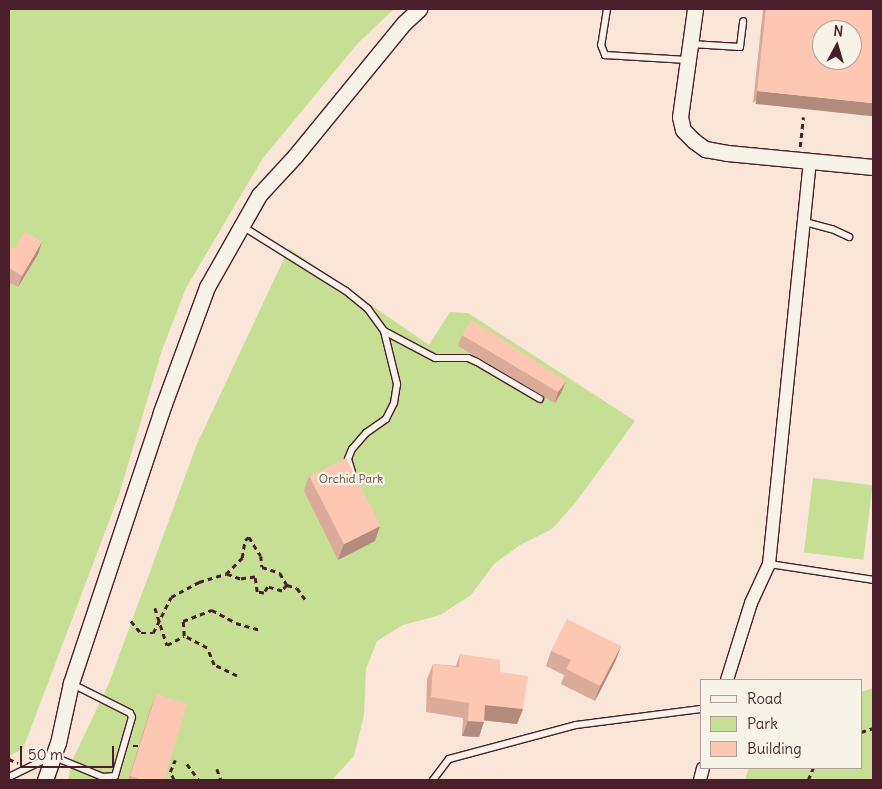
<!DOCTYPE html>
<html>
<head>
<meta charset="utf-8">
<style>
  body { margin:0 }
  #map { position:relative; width:882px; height:789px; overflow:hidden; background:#f9e6d8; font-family:Delius,sans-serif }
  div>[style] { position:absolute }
  .green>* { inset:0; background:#c7df95; transform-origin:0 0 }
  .path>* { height:2.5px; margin-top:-1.25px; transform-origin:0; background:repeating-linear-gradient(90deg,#4a1f2b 0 5px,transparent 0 9px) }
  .roads { filter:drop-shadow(1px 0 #4a1f2b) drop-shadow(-1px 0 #4a1f2b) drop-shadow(0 1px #4a1f2b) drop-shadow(0 -1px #4a1f2b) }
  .service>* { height:6px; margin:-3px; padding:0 3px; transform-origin:3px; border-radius:3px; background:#f7f3e8 }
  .minor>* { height:12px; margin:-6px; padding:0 6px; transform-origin:6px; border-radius:6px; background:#f7f3e8 }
  .tertiary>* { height:15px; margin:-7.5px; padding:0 7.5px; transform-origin:7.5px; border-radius:7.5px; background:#f7f3e8 }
  .wall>* { inset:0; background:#daab98 }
  .shaded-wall>* { inset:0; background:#b28b7c; transform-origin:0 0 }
  .building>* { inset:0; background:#fec7b1; transform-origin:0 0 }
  span { translate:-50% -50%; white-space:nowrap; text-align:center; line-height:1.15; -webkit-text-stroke:4.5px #f7f3e8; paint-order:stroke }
  .park-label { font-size:12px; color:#694f46 }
  .frame { position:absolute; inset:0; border:10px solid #4a1f2b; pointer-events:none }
  .legend { position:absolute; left:700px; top:679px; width:162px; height:90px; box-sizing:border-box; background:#f7f3e8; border:1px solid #b29e9c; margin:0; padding:6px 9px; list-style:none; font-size:15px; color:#4a1f2b }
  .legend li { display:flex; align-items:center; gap:10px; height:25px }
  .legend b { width:25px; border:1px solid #b29e9c }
  .north { position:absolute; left:812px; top:20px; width:50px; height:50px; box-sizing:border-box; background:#f7f3e8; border:1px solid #b29e9c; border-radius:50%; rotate:6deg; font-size:14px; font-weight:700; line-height:20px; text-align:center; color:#4a1f2b }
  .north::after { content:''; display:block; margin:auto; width:18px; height:22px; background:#4a1f2b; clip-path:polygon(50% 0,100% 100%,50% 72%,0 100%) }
  .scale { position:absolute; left:20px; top:746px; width:94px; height:22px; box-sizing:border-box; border:2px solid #4a1f2b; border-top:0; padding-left:6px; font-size:15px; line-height:18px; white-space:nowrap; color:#4a1f2b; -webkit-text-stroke:4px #f7f3e8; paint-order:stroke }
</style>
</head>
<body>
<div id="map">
  <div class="green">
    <i style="clip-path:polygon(9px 9px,394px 9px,358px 43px,263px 158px,186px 288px,162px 350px,119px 495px,23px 749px,9px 756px)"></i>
    <i style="clip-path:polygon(289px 248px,429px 345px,450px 312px,468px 313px,635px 421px,576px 502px,552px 529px,520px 545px,494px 564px,471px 595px,440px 615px,403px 625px,377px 641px,366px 669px,364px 715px,354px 756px,332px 780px,68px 780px,72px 761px,109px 683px,197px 444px)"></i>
    <i style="left:813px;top:478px;width:60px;height:75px;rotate:7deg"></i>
    <i style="clip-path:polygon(873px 688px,873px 780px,745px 780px,749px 768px,861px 768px,861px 692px)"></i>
  </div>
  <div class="path">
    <i style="left:800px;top:147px;width:30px;rotate:-84deg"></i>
    <i style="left:287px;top:585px;width:8px;rotate:130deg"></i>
    <i style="left:282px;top:591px;width:15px;rotate:-164deg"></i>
    <i style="left:268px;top:587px;width:7px;rotate:124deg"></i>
    <i style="left:264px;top:593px;width:7px;rotate:-172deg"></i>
    <i style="left:257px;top:592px;width:15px;rotate:-98deg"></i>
    <i style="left:255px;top:577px;width:15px;rotate:172deg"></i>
    <i style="left:240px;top:579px;width:15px;rotate:-160deg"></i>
    <i style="left:226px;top:574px;width:23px;rotate:-45deg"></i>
    <i style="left:242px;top:558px;width:18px;rotate:-81deg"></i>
    <i style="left:245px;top:540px;width:5px;rotate:-37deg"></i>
    <i style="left:249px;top:537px;width:22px;rotate:58deg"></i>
    <i style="left:261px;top:556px;width:11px;rotate:85deg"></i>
    <i style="left:262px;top:567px;width:19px;rotate:18deg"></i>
    <i style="left:280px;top:573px;width:14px;rotate:60deg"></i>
    <i style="left:287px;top:585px;width:10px;rotate:17deg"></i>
    <i style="left:297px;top:588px;width:14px;rotate:54deg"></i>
    <i style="left:155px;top:608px;width:39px;rotate:72deg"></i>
    <i style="left:167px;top:645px;width:19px;rotate:-28deg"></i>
    <i style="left:131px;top:621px;width:16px;rotate:50deg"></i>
    <i style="left:141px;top:633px;width:12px"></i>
    <i style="left:153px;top:633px;width:40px;rotate:-63.4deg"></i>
    <i style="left:171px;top:597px;width:32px;rotate:-28deg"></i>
    <i style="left:199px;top:582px;width:28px;rotate:-17deg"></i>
    <i style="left:237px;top:676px;width:25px;rotate:-154deg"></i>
    <i style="left:214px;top:665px;width:18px;rotate:-112deg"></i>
    <i style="left:207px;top:648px;width:26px;rotate:-152deg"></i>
    <i style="left:184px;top:636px;width:15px;rotate:-94deg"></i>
    <i style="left:183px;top:621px;width:31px;rotate:-21deg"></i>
    <i style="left:212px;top:610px;width:27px;rotate:28deg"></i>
    <i style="left:236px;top:623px;width:25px;rotate:16deg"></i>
    <i style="left:861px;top:732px;width:13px;rotate:-18deg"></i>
    <i style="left:133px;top:746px;width:6px"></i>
    <i style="left:9px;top:759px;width:10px;rotate:24deg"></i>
    <i style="left:187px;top:764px;width:20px;rotate:53deg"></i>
    <i style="left:217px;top:769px;width:12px;rotate:70deg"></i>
    <i style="left:174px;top:780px;width:9px;rotate:-117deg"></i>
    <i style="left:170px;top:772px;width:13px;rotate:-67deg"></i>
    <i style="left:808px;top:780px;width:13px;rotate:-67deg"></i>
  </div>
  <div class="roads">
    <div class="service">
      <i style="left:607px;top:9px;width:36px;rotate:99deg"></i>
      <i style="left:601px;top:45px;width:11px;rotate:68deg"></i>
      <i style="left:605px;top:55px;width:82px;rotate:3.5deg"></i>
      <i style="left:691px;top:44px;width:49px;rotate:3.5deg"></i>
      <i style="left:740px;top:47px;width:26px;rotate:-83deg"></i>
      <i style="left:805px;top:222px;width:28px;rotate:15deg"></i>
      <i style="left:832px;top:229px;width:19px;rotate:25deg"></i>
      <i style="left:242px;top:226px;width:123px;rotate:32deg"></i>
      <i style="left:346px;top:291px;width:28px;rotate:39deg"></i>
      <i style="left:368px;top:309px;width:27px;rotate:54deg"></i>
      <i style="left:384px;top:331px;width:55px;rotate:76.2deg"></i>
      <i style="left:397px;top:384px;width:19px;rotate:99deg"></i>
      <i style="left:394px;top:403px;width:18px;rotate:117deg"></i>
      <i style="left:386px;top:419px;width:24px;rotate:145deg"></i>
      <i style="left:366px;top:433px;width:21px;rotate:131deg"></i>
      <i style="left:352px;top:449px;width:11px;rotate:112deg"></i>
      <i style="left:348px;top:459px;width:14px;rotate:73deg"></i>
      <i style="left:384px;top:331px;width:58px;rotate:27.9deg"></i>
      <i style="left:435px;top:358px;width:33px"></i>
      <i style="left:468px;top:358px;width:10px;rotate:24deg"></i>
      <i style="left:477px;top:362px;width:73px;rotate:30.4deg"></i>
      <i style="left:769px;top:564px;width:105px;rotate:8.7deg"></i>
      <i style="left:9px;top:777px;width:48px;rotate:-26deg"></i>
      <i style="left:52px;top:756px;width:55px;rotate:22.4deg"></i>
      <i style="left:103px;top:777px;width:12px;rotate:-5deg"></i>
      <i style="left:115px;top:776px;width:61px;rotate:-73.9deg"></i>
      <i style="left:132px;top:717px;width:4px;rotate:-117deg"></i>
      <i style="left:130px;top:713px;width:65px;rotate:-153.4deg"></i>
      <i style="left:433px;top:780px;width:26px;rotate:-53deg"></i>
      <i style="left:449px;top:759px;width:131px;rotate:-15deg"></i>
      <i style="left:576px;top:725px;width:126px;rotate:-7.3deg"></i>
    </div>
    <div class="minor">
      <i style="left:727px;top:680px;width:81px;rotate:-72.7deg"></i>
      <i style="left:751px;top:603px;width:43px;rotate:-65.2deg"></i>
      <i style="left:769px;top:564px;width:405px;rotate:-84.2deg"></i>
      <i style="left:700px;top:780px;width:12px;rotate:-76deg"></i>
    </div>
    <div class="tertiary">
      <i style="left:695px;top:9px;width:109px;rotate:97.9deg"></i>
      <i style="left:680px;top:117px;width:13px;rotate:77deg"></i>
      <i style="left:683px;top:130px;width:16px;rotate:45deg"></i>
      <i style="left:694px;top:141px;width:14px;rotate:36deg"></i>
      <i style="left:705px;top:149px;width:22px;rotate:10deg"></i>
      <i style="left:727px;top:153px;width:147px;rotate:5.5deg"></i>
      <i style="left:45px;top:780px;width:39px;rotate:-71deg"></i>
      <i style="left:58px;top:743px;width:61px;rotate:-77.8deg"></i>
      <i style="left:71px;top:683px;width:286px;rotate:-71.6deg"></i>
      <i style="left:161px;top:412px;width:133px;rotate:-69.8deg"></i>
      <i style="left:207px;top:287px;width:106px;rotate:-60.5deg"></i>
      <i style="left:259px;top:195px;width:53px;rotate:-47.3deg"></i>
      <i style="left:295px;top:156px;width:172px;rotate:-50.7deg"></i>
      <i style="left:404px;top:23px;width:21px;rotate:-43deg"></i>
    </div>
  </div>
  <div class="wall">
    <i style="clip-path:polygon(763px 9px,873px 9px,753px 103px)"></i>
    <i style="clip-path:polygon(42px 242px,38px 254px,18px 287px,9px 282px,9px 246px,14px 249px)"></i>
    <i style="clip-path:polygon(462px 335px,562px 391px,555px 403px,458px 346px)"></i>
    <i style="clip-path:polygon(309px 476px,375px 541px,338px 560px,304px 491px)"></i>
    <i style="clip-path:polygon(621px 646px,615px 662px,595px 701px,561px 684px,564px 675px,546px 666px,551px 651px)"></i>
    <i style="clip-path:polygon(460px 654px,500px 672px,523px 709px,517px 724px,484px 720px,479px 737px,462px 736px,463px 718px,426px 712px,427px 679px,433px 664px,456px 666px)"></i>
    <i style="clip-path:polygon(156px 694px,164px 780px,128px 780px,150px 710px)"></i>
  </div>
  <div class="shaded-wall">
    <i style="left:757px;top:91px;width:117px;height:13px;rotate:6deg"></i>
    <i style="clip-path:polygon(42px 242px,38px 254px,18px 287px,22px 276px)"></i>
    <i style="clip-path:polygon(566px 381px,562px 391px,555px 403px,558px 392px)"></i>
    <i style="clip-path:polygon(380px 526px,375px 541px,338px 560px,344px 544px)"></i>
    <i style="clip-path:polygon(621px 646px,615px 662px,595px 701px,600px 686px)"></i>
    <i style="clip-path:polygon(485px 705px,523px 709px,517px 724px,480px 720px)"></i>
    <i style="clip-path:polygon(468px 721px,484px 722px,479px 737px,462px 736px)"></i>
  </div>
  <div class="building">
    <i style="clip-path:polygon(evenodd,766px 9px,873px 9px,873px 103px,757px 91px,766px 9px,822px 30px,852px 30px,852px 60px,822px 60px,822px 30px)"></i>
    <i style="clip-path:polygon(25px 231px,42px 242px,22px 276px,9px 268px,9px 246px,14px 249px)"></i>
    <i style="clip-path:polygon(472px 320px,566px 381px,558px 392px,462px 335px)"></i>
    <i style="left:346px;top:458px;width:76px;height:41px;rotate:63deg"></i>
    <i style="clip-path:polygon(567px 619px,621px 646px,600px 686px,566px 669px,571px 660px,551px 651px)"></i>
    <i style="clip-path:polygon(460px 654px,500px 660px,500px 672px,528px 676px,523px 709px,485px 705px,484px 722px,468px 721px,469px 703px,431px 697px,433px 664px,459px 667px)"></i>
    <i style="clip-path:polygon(156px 694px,187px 704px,164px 780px,143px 780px,130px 776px)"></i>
  </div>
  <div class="park-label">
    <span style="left:351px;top:479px">Orchid Park</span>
  </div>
  <div class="frame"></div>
  <ul class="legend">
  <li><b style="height:6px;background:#f7f3e8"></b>Road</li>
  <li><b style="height:14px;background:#c7df95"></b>Park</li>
  <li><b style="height:14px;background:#fec7b1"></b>Building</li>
  </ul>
  <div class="north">N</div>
  <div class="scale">50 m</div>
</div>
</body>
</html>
